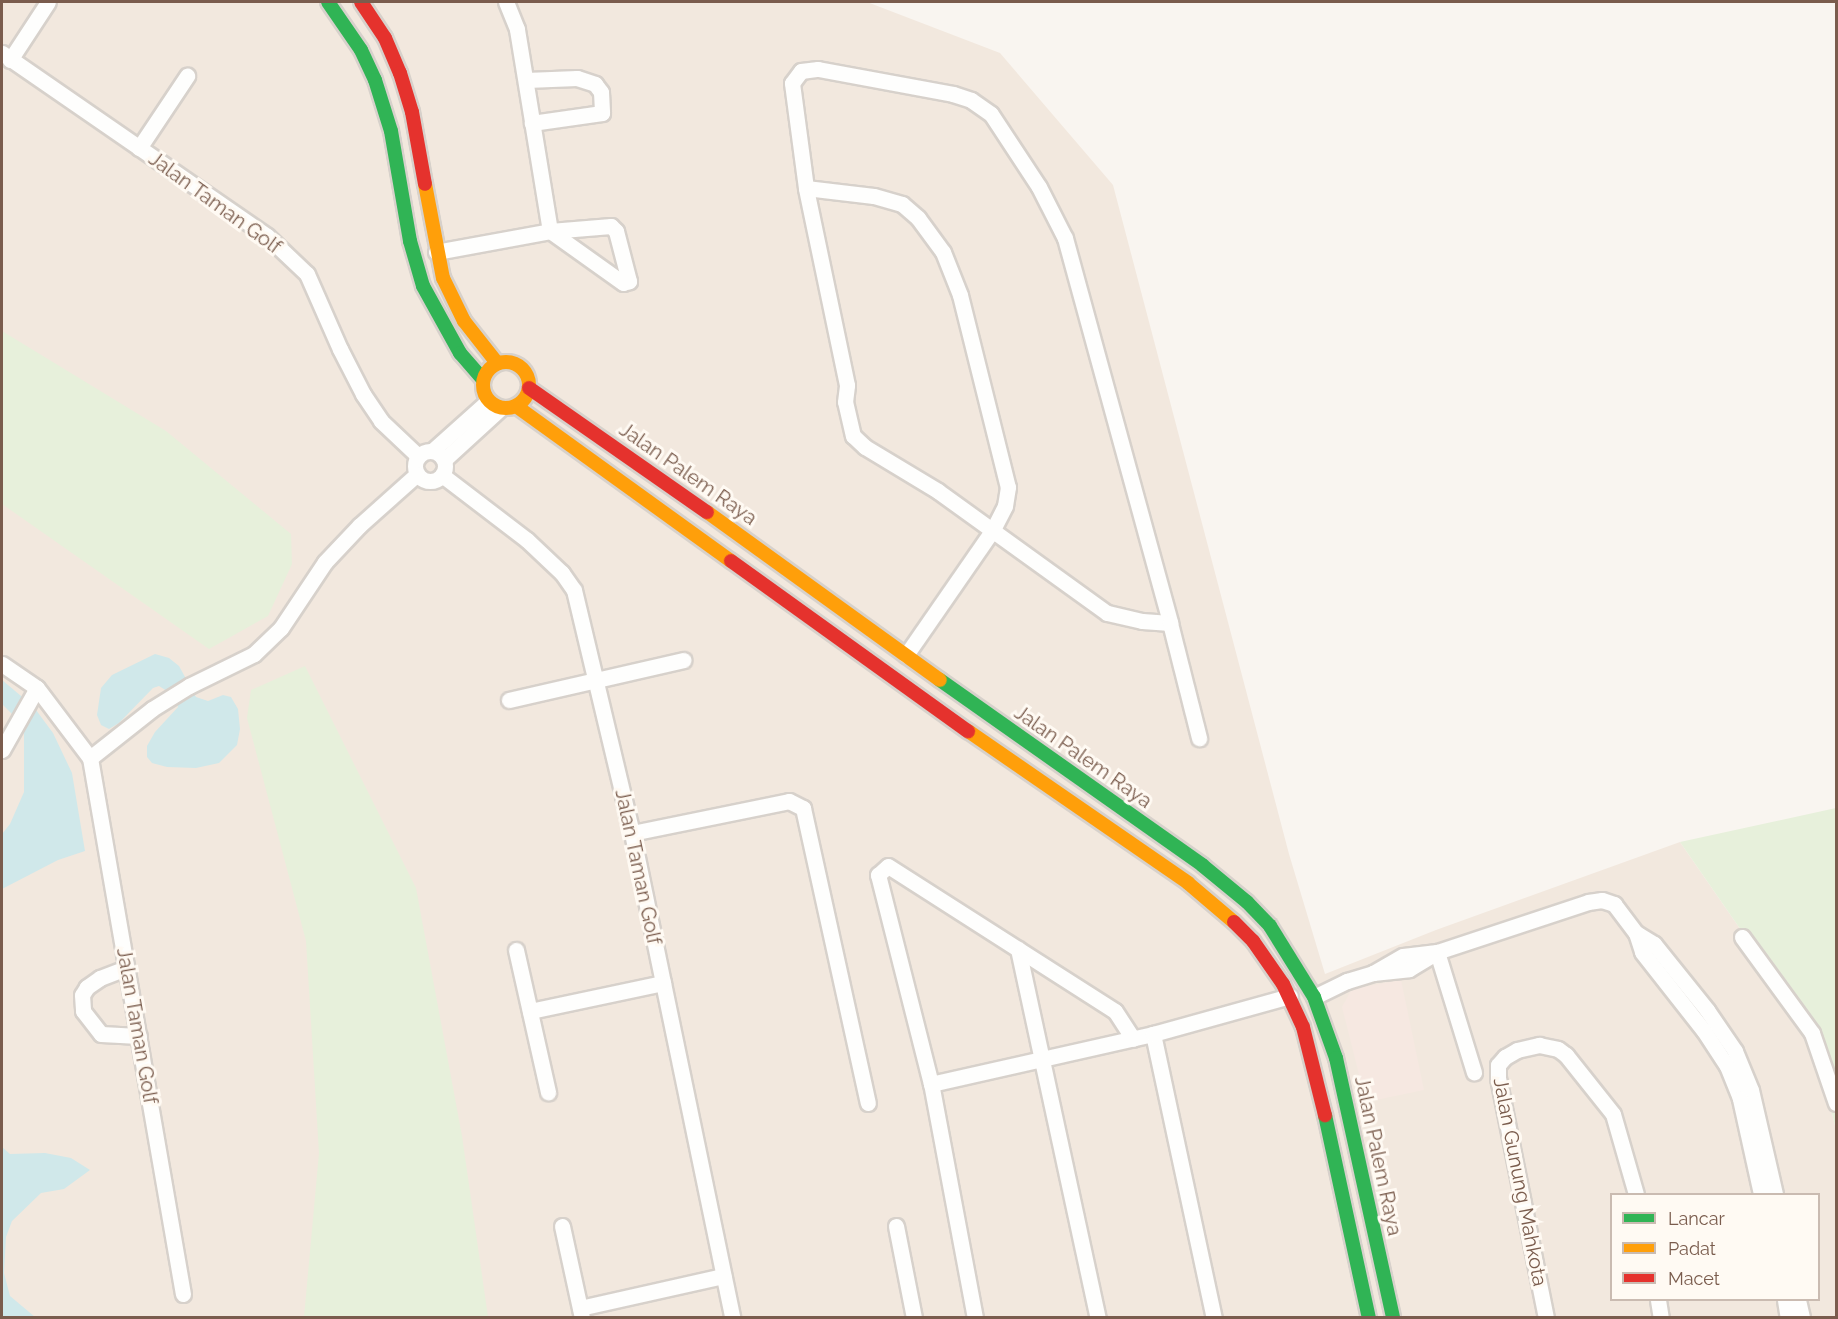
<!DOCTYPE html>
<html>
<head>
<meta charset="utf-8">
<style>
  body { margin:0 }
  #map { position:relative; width:1838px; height:1319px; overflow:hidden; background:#f9f5f0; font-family:Raleway,sans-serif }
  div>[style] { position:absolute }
  .residential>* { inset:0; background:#f2e8de }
  .commercial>* { inset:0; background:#f6e8e1 }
  .green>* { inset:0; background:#e7f0db }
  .water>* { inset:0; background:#d0e8ea }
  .roads { filter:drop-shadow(2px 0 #d7d1cb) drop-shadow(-2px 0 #d7d1cb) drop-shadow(0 2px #d7d1cb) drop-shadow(0 -2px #d7d1cb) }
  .street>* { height:15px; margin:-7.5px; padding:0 7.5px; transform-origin:7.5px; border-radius:7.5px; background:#fefefd }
  .street>.ring { margin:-7.5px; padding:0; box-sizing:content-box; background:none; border:15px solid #fefefd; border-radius:50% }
  .fast>* { height:14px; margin:-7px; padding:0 7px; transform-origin:7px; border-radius:7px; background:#30b455 }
  .slow>* { height:14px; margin:-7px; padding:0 7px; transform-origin:7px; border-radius:7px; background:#ff9f0a }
  .slow>.ring { margin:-7px; padding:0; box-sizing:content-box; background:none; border:14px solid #ff9f0a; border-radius:50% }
  .jam>* { height:14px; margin:-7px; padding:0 7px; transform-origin:7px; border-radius:7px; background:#e5322d }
  span { translate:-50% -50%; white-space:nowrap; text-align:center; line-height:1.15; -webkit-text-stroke:6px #fffaf3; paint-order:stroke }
  .street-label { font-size:20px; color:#7a5c4d }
  .frame { position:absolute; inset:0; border:3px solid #7a5c4d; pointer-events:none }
  .legend { position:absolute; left:1610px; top:1193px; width:210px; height:108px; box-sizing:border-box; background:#fffaf3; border:2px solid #cabbb1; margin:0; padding:8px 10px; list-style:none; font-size:18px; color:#7a5c4d }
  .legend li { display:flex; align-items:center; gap:12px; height:30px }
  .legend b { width:30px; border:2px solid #cabbb1 }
</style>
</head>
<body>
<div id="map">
  <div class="residential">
    <i style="clip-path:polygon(evenodd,2px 2px,867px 2px,1000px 53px,1113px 185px,1289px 854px,1325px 974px,1436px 930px,1680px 842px,1810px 1030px,1836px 1129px,1836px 1317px,2px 1318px,2px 2px,1612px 1194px,1818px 1194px,1818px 1300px,1612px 1300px,1612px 1194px)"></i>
  </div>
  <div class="commercial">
    <i style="clip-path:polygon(1401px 980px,1424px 1090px,1366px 1102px,1342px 1007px,1352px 989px)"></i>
  </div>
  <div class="green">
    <i style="clip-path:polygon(2px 331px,166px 431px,291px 534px,292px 564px,268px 616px,209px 649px,2px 504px)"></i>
    <i style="clip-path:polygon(305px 666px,416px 888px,462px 1136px,488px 1317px,304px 1317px,319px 1153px,306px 941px,247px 718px,251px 690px)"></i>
    <i style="clip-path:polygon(1836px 808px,1836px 1129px,1810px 1030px,1680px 842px)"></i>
  </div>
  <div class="water">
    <i style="clip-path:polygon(155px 654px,169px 658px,179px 666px,196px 697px,208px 701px,223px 695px,231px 697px,238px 709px,240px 729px,237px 745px,219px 763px,196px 768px,167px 767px,152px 763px,147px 757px,147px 746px,155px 732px,178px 707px,175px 696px,159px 686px,153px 688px,119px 723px,109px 729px,101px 725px,97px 715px,101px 688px,112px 675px)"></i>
    <i style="clip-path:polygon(2px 680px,33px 706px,53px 733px,72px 773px,85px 851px,58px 860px,2px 889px,2px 834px,10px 824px,24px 792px,24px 732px,20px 722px,2px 704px)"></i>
    <i style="clip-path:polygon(2px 1147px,10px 1154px,45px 1153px,71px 1158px,90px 1170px,64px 1189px,41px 1193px,12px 1221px,6px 1237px,4px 1273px,10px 1296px,35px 1317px,2px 1317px)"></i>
  </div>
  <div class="roads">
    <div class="street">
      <i style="left:2px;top:53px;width:322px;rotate:34.6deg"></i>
      <i style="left:267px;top:236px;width:55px;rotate:43.5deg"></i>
      <i style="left:307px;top:274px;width:82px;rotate:66.3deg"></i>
      <i style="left:340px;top:349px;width:51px;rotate:62.9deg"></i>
      <i style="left:363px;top:394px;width:32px;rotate:56deg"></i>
      <i style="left:381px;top:421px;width:51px;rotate:43.4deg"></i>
      <i style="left:10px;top:60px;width:69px;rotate:-56.8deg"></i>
      <i style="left:526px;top:80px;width:51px;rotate:-2.2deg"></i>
      <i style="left:577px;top:78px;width:19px;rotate:18deg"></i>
      <i style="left:595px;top:84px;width:10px;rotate:53deg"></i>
      <i style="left:601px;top:92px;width:21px;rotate:87deg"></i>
      <i style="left:602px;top:113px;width:71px;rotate:171.9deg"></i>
      <i style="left:139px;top:148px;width:87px;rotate:-56.3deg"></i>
      <i style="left:806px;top:188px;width:68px;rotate:6.7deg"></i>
      <i style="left:874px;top:196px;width:29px;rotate:16deg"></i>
      <i style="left:902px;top:204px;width:21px;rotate:41deg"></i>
      <i style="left:918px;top:218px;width:42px;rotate:53.7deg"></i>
      <i style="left:943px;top:252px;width:46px;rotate:68.4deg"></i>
      <i style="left:960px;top:295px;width:198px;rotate:76deg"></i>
      <i style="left:1008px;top:487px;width:19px;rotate:99deg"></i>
      <i style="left:1005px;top:506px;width:28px;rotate:117deg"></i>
      <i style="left:992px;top:531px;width:151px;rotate:124.7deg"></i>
      <i style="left:436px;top:252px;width:116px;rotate:-10.4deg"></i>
      <i style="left:550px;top:231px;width:61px;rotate:-4.7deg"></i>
      <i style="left:611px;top:226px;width:7px;rotate:45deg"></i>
      <i style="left:616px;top:231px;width:52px;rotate:75.4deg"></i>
      <i style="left:629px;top:281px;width:6px;rotate:162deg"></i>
      <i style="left:623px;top:283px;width:90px;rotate:-144.5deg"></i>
      <i style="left:550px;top:231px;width:205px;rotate:-99.3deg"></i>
      <i style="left:517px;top:29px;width:29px;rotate:-112deg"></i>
      <i style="left:432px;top:451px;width:75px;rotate:-41.8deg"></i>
      <i class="ring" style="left:415px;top:451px;width:15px;height:15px"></i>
      <i style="left:444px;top:460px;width:77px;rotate:-42.4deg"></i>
      <i style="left:442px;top:475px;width:107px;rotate:37.4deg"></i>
      <i style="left:527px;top:540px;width:48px;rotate:43.3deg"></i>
      <i style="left:562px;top:573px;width:21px;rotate:55deg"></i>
      <i style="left:574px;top:590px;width:250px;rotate:76.6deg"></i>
      <i style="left:632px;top:833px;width:495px;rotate:78.3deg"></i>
      <i style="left:1170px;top:623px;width:28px;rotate:-176deg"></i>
      <i style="left:1142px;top:621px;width:36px;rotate:-167deg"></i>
      <i style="left:1107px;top:613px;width:208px;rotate:-144.2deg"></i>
      <i style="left:938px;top:491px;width:85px;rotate:-148.9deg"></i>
      <i style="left:865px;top:447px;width:16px;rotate:-137deg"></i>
      <i style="left:853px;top:436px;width:35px;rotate:-103deg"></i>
      <i style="left:845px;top:402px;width:17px;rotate:-83deg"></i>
      <i style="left:847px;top:385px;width:201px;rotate:-101.8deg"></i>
      <i style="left:806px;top:188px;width:106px;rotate:-97.6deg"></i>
      <i style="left:792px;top:83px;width:15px;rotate:-53deg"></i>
      <i style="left:801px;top:71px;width:17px;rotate:-7deg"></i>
      <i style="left:818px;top:69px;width:137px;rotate:10.5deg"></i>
      <i style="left:953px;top:94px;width:19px;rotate:18deg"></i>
      <i style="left:971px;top:100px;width:24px;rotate:35deg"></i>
      <i style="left:991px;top:114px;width:87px;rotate:56.7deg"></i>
      <i style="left:1039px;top:187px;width:57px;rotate:63deg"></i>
      <i style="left:1065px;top:238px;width:399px;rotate:74.7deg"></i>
      <i style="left:1170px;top:623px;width:119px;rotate:75.8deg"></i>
      <i style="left:2px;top:664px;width:42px;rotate:34.4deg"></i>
      <i style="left:37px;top:688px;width:88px;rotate:52.9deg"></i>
      <i style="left:90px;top:758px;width:544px;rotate:80.16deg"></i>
      <i style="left:509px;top:700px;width:179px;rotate:-12.9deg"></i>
      <i style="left:2px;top:750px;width:71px;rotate:-60.6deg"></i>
      <i style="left:90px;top:758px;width:79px;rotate:-38.3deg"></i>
      <i style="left:152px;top:709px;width:44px;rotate:-31.9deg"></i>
      <i style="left:189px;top:686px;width:72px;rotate:-26.2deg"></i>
      <i style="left:254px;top:654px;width:37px;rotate:-44deg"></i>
      <i style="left:281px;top:628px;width:79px;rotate:-56.3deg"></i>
      <i style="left:325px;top:562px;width:51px;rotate:-46.6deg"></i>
      <i style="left:360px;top:525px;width:76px;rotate:-41.8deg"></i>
      <i style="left:632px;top:833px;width:160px;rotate:-11.5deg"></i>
      <i style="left:789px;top:801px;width:16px;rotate:27deg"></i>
      <i style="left:803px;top:808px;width:302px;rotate:77.6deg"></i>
      <i style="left:1636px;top:933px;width:21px;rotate:31deg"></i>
      <i style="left:1654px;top:944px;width:85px;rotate:51.2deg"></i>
      <i style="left:1707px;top:1010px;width:50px;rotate:55.7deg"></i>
      <i style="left:1735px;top:1051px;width:42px;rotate:67.7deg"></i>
      <i style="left:1751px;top:1090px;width:107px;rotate:77deg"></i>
      <i style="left:1742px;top:937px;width:119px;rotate:53.9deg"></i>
      <i style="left:1812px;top:1033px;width:74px;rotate:71.1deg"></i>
      <i style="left:1018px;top:949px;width:378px;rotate:77.8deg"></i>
      <i style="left:516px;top:950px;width:146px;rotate:77.3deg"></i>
      <i style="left:1437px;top:952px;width:126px;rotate:72.9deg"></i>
      <i style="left:126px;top:968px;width:28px;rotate:159deg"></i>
      <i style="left:100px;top:978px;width:16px;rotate:145deg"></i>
      <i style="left:87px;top:987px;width:9px;rotate:122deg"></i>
      <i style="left:82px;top:995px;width:16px;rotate:86deg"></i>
      <i style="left:83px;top:1011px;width:29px;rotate:52deg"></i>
      <i style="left:101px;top:1034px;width:38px;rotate:3deg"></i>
      <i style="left:1373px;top:973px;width:34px;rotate:-30deg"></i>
      <i style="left:1403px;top:956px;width:34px;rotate:-7deg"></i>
      <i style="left:1437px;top:952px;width:159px;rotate:-18.3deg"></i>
      <i style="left:1588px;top:902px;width:14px;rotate:-8deg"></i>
      <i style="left:1602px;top:900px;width:13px;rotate:18deg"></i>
      <i style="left:1614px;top:904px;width:36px;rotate:53deg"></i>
      <i style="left:1636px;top:933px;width:20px;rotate:72deg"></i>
      <i style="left:1642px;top:952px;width:100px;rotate:51.9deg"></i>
      <i style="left:1704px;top:1031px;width:42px;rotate:56.7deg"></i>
      <i style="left:1727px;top:1066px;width:35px;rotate:68deg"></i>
      <i style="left:1740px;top:1099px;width:97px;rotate:77.5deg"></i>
      <i style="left:1314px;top:997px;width:37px;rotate:-26deg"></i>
      <i style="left:1347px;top:981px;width:27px;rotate:-17deg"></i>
      <i style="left:1373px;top:973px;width:36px;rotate:-6deg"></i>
      <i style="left:1409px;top:969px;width:27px;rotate:-31deg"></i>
      <i style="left:530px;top:1011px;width:136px;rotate:-11.9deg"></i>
      <i style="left:1153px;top:1034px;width:290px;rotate:77.9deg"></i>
      <i style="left:931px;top:1084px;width:216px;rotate:-104.2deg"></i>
      <i style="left:878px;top:875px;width:13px;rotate:-42deg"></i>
      <i style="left:888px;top:866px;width:269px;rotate:32.6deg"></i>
      <i style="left:1115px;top:1011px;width:33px;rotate:57deg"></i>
      <i style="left:562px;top:1226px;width:94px;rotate:77.7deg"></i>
      <i style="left:896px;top:1226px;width:94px;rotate:78.9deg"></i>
      <i style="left:1658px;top:1300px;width:18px;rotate:81deg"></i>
      <i style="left:1785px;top:1300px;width:18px;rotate:81deg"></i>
      <i style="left:1798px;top:1300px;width:18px;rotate:77deg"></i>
      <i style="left:580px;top:1308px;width:147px;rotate:-12.6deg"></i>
      <i style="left:975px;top:1318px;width:238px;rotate:-100.6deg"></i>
      <i style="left:931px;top:1084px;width:228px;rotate:-12.7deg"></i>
      <i style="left:1153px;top:1034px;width:142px;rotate:-15.5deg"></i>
      <i style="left:1546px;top:1318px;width:245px;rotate:-101.3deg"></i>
      <i style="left:1498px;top:1078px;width:13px;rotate:-90deg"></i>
      <i style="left:1498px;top:1065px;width:11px;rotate:-49deg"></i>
      <i style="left:1505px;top:1057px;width:14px;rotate:-30deg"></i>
      <i style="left:1517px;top:1050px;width:23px;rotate:-13deg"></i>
      <i style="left:1539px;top:1045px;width:19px;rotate:12deg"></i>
      <i style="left:1558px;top:1049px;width:10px;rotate:37deg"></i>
      <i style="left:1566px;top:1055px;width:75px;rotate:51.5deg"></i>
      <i style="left:1613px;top:1114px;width:83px;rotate:74deg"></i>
    </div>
    <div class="fast">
      <i style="left:328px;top:2px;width:58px;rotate:55.5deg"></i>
      <i style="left:361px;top:50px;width:33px;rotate:65deg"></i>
      <i style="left:375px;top:80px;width:53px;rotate:72.6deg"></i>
      <i style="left:391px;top:131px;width:112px;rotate:80.2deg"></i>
      <i style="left:410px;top:241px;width:47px;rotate:73.9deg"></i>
      <i style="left:423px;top:286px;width:77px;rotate:61.1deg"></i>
      <i style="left:460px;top:353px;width:35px;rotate:49deg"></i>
      <i style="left:940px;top:680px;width:321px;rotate:35.2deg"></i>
      <i style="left:1202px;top:865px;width:58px;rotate:39.4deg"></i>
      <i style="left:1247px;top:902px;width:33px;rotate:46deg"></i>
      <i style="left:1270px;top:926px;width:84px;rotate:58.2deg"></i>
      <i style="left:1314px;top:997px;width:65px;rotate:70.2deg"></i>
      <i style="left:1336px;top:1058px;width:266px;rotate:77.6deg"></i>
      <i style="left:1325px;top:1115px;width:208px;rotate:77.8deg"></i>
    </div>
    <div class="slow">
      <i style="left:425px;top:184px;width:96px;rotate:79.2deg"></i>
      <i style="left:443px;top:278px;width:48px;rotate:64deg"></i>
      <i style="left:464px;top:321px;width:53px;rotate:51.8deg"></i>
      <i class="ring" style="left:483px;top:362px;width:32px;height:32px"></i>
      <i style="left:516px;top:406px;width:265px;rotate:35.8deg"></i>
      <i style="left:707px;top:512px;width:287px;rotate:35.8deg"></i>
      <i style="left:968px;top:731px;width:267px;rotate:34.6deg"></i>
      <i style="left:1188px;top:883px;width:60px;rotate:40.3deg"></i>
    </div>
    <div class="jam">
      <i style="left:361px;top:2px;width:43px;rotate:56.3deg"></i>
      <i style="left:385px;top:38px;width:38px;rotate:67deg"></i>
      <i style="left:400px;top:73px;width:41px;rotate:72.9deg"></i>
      <i style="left:412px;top:112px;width:73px;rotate:79.8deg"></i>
      <i style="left:529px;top:388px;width:217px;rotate:34.9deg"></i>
      <i style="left:731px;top:561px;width:292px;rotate:35.7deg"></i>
      <i style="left:1234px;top:922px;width:27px;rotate:45deg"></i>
      <i style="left:1253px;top:941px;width:52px;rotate:55.1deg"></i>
      <i style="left:1283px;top:984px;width:47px;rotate:65.1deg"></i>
      <i style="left:1303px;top:1027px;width:91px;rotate:76deg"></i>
    </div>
  </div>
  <div class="street-label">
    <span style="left:215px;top:203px;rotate:36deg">Jalan Taman Golf</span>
    <span style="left:688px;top:474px;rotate:35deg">Jalan Palem Raya</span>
    <span style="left:1083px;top:757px;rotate:35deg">Jalan Palem Raya</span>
    <span style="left:638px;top:867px;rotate:78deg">Jalan Taman Golf</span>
    <span style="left:137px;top:1026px;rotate:80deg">Jalan Taman Golf</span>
    <span style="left:1378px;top:1156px;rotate:78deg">Jalan Palem Raya</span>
    <span style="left:1520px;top:1182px;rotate:79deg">Jalan Gunung Mahkota</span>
  </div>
  <div class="frame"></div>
  <ul class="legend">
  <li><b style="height:8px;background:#30b455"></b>Lancar</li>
  <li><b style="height:8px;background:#ff9f0a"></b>Padat</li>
  <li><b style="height:8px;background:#e5322d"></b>Macet</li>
  </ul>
</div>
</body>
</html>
